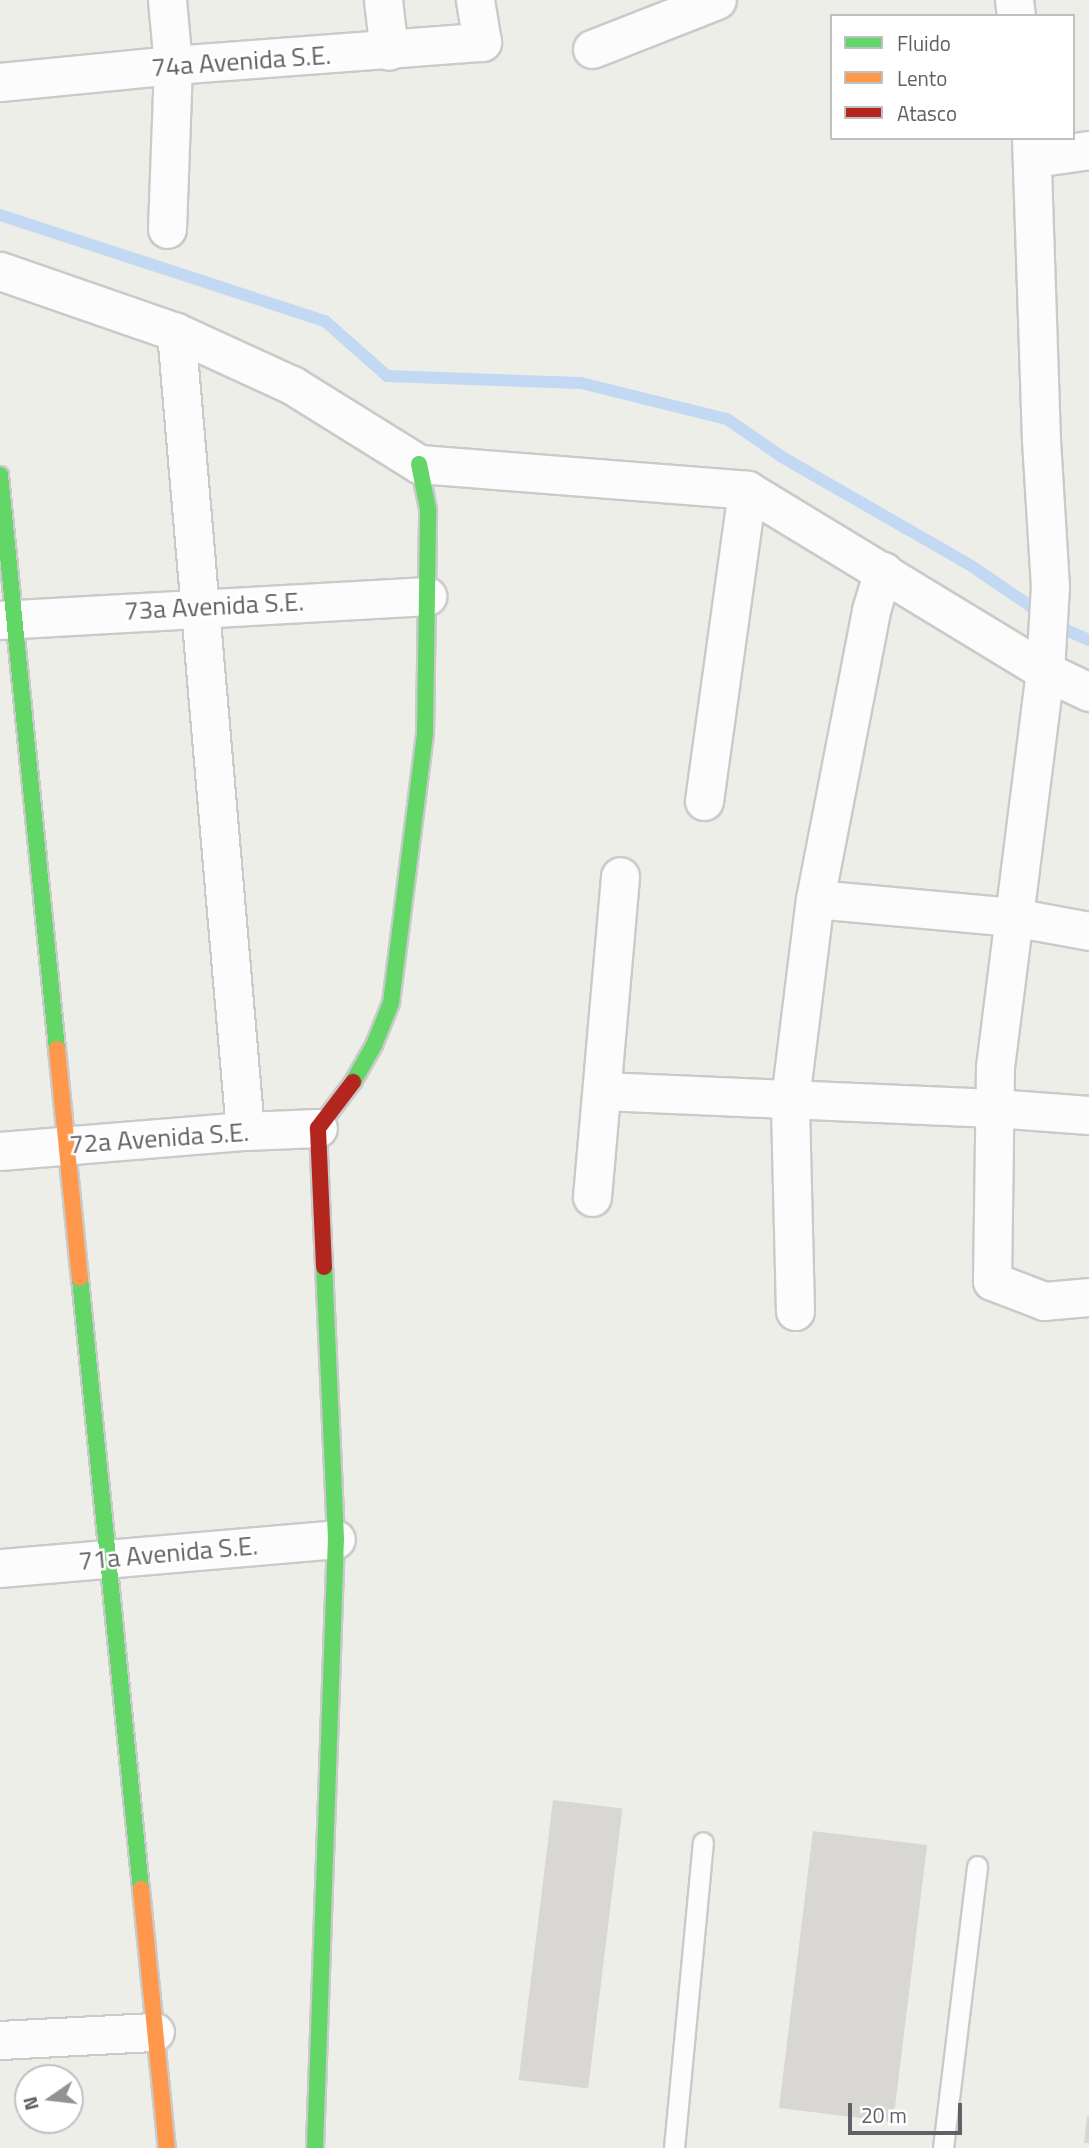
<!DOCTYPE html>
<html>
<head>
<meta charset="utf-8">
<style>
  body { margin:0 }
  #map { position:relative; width:1089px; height:2148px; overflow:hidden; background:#eeeee9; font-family:"Titillium Web",sans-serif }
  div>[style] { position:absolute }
  .stream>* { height:12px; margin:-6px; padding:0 6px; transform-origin:6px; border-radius:6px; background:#c3d8f2 }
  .building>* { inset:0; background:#d8d7d4; transform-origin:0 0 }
  .roads { filter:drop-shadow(2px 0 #cacaca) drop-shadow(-2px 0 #cacaca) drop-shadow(0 2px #cacaca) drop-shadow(0 -2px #cacaca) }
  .lane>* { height:19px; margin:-9.5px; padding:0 9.5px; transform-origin:9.5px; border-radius:9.5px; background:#fcfcfc }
  .street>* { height:37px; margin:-18.5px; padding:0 18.5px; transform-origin:18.5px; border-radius:18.5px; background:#fcfcfc }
  .fast>* { height:16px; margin:-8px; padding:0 8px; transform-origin:8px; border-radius:8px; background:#63d668 }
  .slow>* { height:16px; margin:-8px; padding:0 8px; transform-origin:8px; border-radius:8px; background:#ff974d }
  .jam>* { height:16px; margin:-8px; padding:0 8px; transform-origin:8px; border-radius:8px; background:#b3261e }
  span { translate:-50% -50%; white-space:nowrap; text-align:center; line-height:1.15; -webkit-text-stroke:5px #fff; paint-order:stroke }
  .street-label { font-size:26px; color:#5f6166 }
  .legend { position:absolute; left:830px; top:14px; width:245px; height:126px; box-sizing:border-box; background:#fff; border:2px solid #bfc0c2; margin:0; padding:9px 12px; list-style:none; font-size:21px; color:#5f6166 }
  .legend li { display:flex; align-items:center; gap:14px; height:35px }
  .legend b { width:35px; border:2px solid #bfc0c2 }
  .north { position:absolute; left:14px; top:2064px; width:70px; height:70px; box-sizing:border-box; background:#fff; border:2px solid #bfc0c2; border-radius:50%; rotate:256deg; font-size:19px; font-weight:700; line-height:28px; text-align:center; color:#5f6166 }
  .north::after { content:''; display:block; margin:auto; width:24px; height:32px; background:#919294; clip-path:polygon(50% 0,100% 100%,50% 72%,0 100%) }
  .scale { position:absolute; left:848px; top:2103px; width:114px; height:32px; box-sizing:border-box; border:4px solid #5f6166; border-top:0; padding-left:9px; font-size:21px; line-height:24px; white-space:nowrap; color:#5f6166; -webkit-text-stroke:5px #fff; paint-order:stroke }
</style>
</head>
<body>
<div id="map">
  <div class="stream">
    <i style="left:0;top:215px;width:342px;rotate:18.1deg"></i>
    <i style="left:325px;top:321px;width:83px;rotate:41.6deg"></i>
    <i style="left:387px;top:376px;width:194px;rotate:2.1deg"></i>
    <i style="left:581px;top:383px;width:150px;rotate:13.9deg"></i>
    <i style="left:727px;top:419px;width:67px;rotate:34.6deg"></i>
    <i style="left:782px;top:457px;width:220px;rotate:29.9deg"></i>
    <i style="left:973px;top:567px;width:110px;rotate:34.3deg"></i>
    <i style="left:1064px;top:629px;width:27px;rotate:24deg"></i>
  </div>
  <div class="building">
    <i style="left:553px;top:1800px;width:70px;height:282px;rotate:7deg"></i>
    <i style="left:813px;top:1831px;width:115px;height:279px;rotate:7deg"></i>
    <i style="clip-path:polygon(1087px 2116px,1089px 2116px,1089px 2143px,1084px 2143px)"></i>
  </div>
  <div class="roads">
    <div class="lane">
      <i style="left:674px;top:2148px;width:307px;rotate:-84.6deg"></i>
      <i style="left:943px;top:2148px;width:284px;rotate:-83.1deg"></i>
    </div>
    <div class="street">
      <i style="left:167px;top:0;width:65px;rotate:84.7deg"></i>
      <i style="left:173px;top:65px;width:164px;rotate:92.1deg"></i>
      <i style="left:383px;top:0;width:51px;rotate:83.3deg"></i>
      <i style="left:1014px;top:0;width:16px;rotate:83deg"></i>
      <i style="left:592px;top:49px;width:134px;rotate:-21.4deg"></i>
      <i style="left:0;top:82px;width:174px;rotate:-5.6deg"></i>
      <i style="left:173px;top:65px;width:310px;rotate:-4.3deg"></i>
      <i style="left:482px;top:42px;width:43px;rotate:-99.5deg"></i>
      <i style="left:1031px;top:138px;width:302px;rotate:88.1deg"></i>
      <i style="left:1041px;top:440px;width:146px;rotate:86.5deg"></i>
      <i style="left:1050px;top:586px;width:85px;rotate:93.4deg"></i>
      <i style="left:1045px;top:671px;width:400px;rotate:97.2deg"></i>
      <i style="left:995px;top:1068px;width:213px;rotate:90.8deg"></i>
      <i style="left:992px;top:1281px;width:56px;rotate:21deg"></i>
      <i style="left:1044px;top:1301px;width:45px;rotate:-5.1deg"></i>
      <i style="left:1033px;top:158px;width:57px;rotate:-8.1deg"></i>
      <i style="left:0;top:271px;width:186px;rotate:19.1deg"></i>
      <i style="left:176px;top:332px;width:128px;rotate:24.6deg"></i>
      <i style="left:292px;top:385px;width:150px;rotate:31.9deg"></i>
      <i style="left:419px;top:464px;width:329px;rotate:4.5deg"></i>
      <i style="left:747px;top:490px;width:349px;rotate:31.3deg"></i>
      <i style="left:1045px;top:671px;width:49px;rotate:25.5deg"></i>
      <i style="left:176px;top:332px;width:802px;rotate:85.06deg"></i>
      <i style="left:0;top:620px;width:428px;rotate:-3.2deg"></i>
      <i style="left:704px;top:801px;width:314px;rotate:-82.1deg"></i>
      <i style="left:815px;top:899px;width:199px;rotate:5.2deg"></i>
      <i style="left:1013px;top:917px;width:77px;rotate:10.4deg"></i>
      <i style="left:603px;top:1091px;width:391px;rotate:2.5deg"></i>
      <i style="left:994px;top:1108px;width:95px;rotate:4.2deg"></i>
      <i style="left:0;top:1151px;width:246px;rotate:-4.7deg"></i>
      <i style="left:245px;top:1131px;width:73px;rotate:-2.4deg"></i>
      <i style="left:592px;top:1197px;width:322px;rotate:-85deg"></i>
      <i style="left:795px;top:1311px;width:212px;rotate:-91.4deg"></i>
      <i style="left:790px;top:1099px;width:202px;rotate:-82.9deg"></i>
      <i style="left:815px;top:899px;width:294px;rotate:-79deg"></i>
      <i style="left:871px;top:610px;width:41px;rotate:-72.9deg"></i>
      <i style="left:0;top:1568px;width:337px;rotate:-4.9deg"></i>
      <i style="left:0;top:2040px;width:155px;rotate:-3deg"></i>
    </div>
    <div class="fast">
      <i style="left:0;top:475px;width:577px;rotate:84.33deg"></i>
      <i style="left:353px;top:1082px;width:43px;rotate:-60.4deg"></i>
      <i style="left:374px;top:1045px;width:45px;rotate:-68deg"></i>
      <i style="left:391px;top:1003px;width:270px;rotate:-82.8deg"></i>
      <i style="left:425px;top:735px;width:226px;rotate:-89.2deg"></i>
      <i style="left:428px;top:509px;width:46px;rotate:-101.3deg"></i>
      <i style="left:80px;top:1278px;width:614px;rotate:84.3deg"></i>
      <i style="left:315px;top:2148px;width:609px;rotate:-88.03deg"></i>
      <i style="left:336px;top:1539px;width:272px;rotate:-92.5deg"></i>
    </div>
    <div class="slow">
      <i style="left:57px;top:1049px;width:230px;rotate:84.3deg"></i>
      <i style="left:141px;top:1889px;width:260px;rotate:84.3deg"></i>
    </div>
    <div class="jam">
      <i style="left:324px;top:1267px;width:139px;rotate:-92.5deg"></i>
      <i style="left:318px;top:1128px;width:58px;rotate:-52.7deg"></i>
    </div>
  </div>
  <div class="street-label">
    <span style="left:241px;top:61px;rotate:-4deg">74a Avenida S.E.</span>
    <span style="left:214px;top:606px;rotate:-3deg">73a Avenida S.E.</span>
    <span style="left:159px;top:1138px;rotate:-4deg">72a Avenida S.E.</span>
    <span style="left:168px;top:1553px;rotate:-5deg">71a Avenida S.E.</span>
  </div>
  <ul class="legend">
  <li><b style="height:9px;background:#63d668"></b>Fluido</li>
  <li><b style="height:9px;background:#ff974d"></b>Lento</li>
  <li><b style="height:9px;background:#b3261e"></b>Atasco</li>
  </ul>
  <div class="north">N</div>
  <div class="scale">20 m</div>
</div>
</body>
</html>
